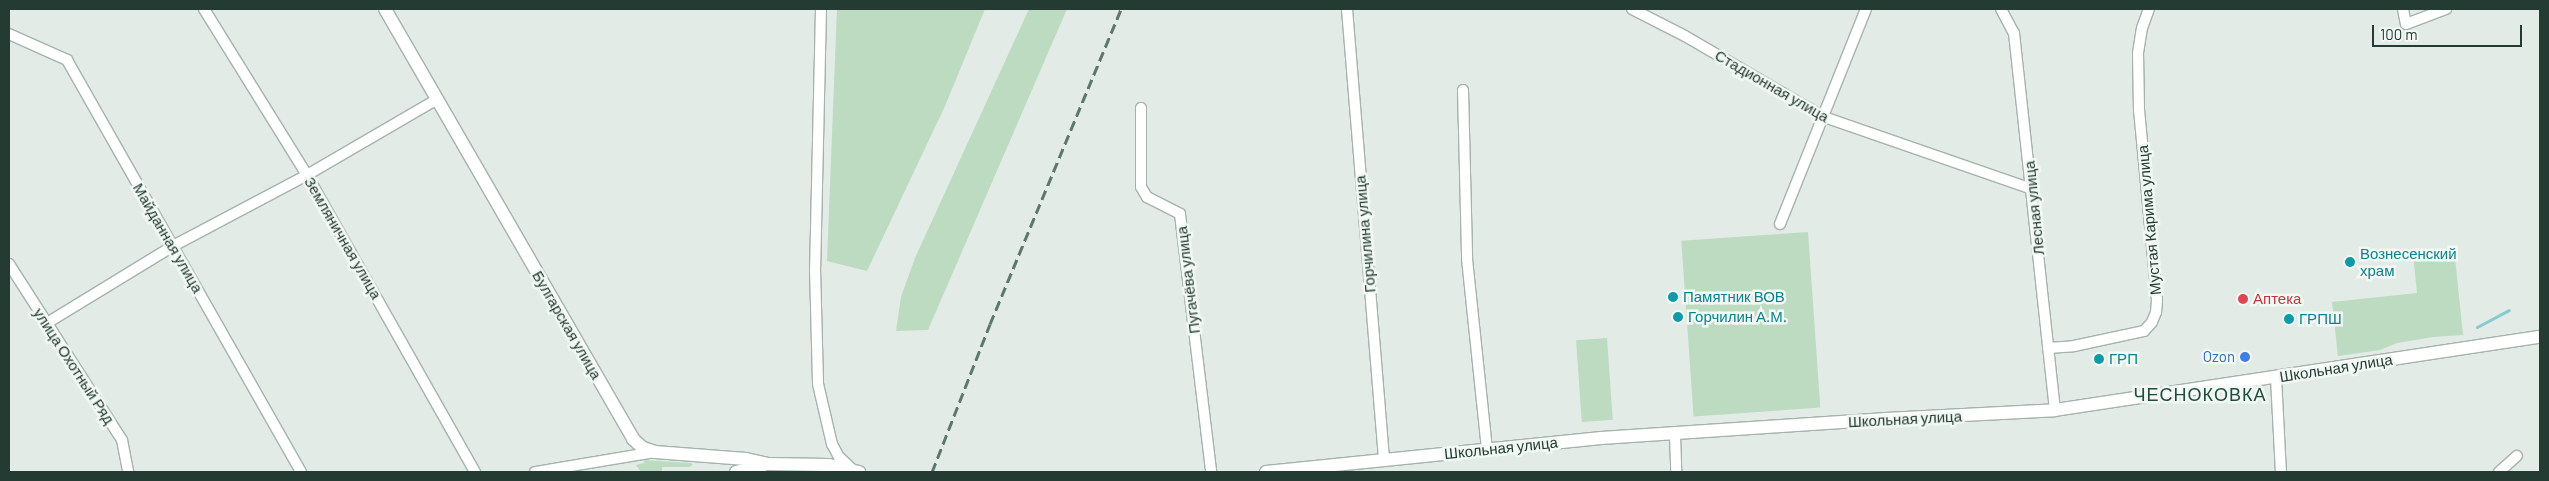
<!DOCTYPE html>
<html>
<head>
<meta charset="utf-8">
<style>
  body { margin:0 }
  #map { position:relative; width:2549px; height:481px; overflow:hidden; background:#e2ebe6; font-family:Barlow,sans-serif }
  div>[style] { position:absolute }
  .green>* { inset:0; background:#bcdbc1; transform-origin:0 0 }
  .stream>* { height:3px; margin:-1.5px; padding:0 1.5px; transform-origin:1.5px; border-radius:1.5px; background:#8cc9ce }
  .roads { filter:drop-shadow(1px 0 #a5b3ac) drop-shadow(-1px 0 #a5b3ac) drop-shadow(0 1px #a5b3ac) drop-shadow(0 -1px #a5b3ac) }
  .minor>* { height:10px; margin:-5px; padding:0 5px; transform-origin:5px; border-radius:5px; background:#fff }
  .tertiary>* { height:12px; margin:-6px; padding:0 6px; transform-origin:6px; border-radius:6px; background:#fff }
  .rail>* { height:3px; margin-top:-1.5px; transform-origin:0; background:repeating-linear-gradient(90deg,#5d776e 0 10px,transparent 0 15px) }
  .dots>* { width:14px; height:14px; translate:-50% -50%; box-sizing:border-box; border:2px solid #f2f8f4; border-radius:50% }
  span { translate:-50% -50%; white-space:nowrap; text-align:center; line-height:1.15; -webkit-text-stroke:5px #f2f8f4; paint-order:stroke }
  .street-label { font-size:15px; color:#233b32 }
  .culture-label { font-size:15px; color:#0d838f }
  .left { translate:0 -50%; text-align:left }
  .health-label { font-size:15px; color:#be3a42 }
  .shop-label { font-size:15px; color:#366cbe }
  .right { translate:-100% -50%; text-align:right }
  .quarter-label { font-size:18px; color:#204c3d; letter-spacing:1px }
  .frame { position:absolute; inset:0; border:10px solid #233b32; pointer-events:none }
  .scale { position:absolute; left:2372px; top:25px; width:150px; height:22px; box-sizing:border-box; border:2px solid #233b32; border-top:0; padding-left:6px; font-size:15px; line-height:18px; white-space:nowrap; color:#233b32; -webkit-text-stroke:4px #f2f8f4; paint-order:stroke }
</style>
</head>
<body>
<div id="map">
  <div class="green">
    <i style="clip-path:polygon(837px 9px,985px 9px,945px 106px,867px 271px,827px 261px)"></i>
    <i style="clip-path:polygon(1029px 9px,1067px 9px,928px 330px,896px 331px,901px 297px,915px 258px)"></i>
    <i style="left:1808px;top:232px;width:176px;height:127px;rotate:86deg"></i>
    <i style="clip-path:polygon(2454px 248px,2463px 335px,2433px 337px,2397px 343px,2380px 350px,2338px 356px,2332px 302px,2417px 293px,2413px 254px)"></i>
    <i style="left:1607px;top:338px;width:82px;height:31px;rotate:86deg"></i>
    <i style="clip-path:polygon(644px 460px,691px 463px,693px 465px,689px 467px,662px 467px,662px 472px,641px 472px,636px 465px,644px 463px)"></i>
  </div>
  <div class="stream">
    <i style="left:2477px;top:327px;width:36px;rotate:-28deg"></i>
  </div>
  <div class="roads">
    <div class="minor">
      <i style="left:204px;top:9px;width:195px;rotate:58.2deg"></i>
      <i style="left:307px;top:175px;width:341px;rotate:60.5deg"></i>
      <i style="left:821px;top:9px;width:259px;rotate:91.3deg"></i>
      <i style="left:815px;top:268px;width:116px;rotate:88.5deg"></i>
      <i style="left:818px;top:384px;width:62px;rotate:76.9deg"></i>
      <i style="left:832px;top:444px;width:15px;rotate:62deg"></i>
      <i style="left:839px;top:457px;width:19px;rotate:43deg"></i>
      <i style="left:1347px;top:9px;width:453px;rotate:85.3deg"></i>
      <i style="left:1632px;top:9px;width:59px;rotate:27deg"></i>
      <i style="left:1685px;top:36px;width:161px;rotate:30.2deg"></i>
      <i style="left:1824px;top:117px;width:220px;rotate:19.1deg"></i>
      <i style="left:2001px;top:9px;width:27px;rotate:62deg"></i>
      <i style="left:2014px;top:33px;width:379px;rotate:83.8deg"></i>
      <i style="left:2403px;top:9px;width:15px;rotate:79deg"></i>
      <i style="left:2406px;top:24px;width:43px;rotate:-20.6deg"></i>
      <i style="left:9px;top:34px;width:64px;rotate:24.1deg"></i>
      <i style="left:67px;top:60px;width:474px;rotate:60.4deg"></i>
      <i style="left:1463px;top:90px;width:169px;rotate:88.6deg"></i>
      <i style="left:1467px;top:259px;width:192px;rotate:84deg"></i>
      <i style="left:1141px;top:108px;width:79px;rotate:90deg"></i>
      <i style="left:1141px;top:187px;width:12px;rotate:59deg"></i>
      <i style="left:1147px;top:197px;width:37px;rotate:27deg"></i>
      <i style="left:1180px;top:214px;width:260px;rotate:83.1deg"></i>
      <i style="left:1780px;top:224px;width:232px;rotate:-68.2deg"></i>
      <i style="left:9px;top:264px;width:209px;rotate:57.3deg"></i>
      <i style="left:122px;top:440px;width:33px;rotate:79deg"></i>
      <i style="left:47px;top:323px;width:148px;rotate:-31.4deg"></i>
      <i style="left:173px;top:246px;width:152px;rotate:-27.9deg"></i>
      <i style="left:307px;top:175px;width:149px;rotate:-30.2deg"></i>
      <i style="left:2048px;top:348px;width:26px;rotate:-4deg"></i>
      <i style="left:2074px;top:346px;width:72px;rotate:-12.1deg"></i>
      <i style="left:2144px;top:331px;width:12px;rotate:-48deg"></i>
      <i style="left:2152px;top:322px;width:11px;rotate:-68deg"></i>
      <i style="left:2156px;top:312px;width:12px;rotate:-85deg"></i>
      <i style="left:2157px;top:300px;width:191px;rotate:-95.4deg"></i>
      <i style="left:2139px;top:110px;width:57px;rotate:-91deg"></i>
      <i style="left:2138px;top:53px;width:25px;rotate:-81deg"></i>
      <i style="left:2142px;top:28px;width:20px;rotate:-70deg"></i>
      <i style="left:2276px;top:378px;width:94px;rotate:87deg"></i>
      <i style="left:1675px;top:435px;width:37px;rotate:88deg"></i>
      <i style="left:535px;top:472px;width:121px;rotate:-9.5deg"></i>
      <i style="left:2499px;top:472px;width:24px;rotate:-42deg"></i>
    </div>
    <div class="tertiary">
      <i style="left:385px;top:9px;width:496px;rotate:60deg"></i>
      <i style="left:633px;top:439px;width:13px;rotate:42deg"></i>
      <i style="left:643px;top:448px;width:13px;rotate:18deg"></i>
      <i style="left:655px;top:452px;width:91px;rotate:4.4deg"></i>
      <i style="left:746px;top:459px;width:22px;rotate:13deg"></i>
      <i style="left:767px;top:464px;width:62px;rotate:0.9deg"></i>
      <i style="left:829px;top:465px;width:31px;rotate:13deg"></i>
      <i style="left:736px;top:472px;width:29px;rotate:-14deg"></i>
      <i style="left:1266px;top:472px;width:337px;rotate:-5.8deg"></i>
      <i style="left:1601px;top:438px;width:286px;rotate:-3.8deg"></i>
      <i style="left:1886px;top:419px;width:169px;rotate:-3deg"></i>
      <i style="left:2055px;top:410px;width:490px;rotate:-8.6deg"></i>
    </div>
  </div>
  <div class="rail">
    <i style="left:932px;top:472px;width:159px;rotate:-68.6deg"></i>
    <i style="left:990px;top:324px;width:341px;rotate:-67.4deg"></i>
  </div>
  <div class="dots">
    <i style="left:2350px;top:262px;background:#0f9aa8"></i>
    <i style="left:1673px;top:297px;background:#0f9aa8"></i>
    <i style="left:2243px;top:299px;background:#e0444e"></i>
    <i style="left:1678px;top:317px;background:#0f9aa8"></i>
    <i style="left:2289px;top:319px;background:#0f9aa8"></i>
    <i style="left:2245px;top:357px;background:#3f7fe0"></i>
    <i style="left:2099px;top:359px;background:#0f9aa8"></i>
  </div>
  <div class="street-label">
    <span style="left:1772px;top:86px;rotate:30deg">Стадионная улица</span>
    <span style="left:2034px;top:208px;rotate:-96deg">Лесная улица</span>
    <span style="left:2149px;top:220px;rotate:-95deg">Мустая Карима улица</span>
    <span style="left:1365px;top:234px;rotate:-95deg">Горчилина улица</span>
    <span style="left:168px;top:238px;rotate:60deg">Майданная улица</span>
    <span style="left:343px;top:238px;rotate:60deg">Земляничная улица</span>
    <span style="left:1188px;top:280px;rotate:-97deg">Пугачёва улица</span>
    <span style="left:567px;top:325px;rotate:60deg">Булгарская улица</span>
    <span style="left:74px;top:366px;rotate:57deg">улица Охотный Ряд</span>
    <span style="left:2336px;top:368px;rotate:-9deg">Школьная улица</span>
    <span style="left:1905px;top:419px;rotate:-3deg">Школьная улица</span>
    <span style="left:1501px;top:448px;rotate:-6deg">Школьная улица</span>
  </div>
  <div class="culture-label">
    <span class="left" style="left:2360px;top:262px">Вознесенский<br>храм</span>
    <span class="left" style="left:1683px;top:297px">Памятник ВОВ</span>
    <span class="left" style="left:1688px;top:317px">Горчилин А.М.</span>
    <span class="left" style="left:2299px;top:319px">ГРПШ</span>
    <span class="left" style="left:2109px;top:359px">ГРП</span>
  </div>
  <div class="health-label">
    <span class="left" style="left:2253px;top:299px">Аптека</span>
  </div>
  <div class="shop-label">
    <span class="right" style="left:2235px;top:357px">Ozon</span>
  </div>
  <div class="quarter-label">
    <span style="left:2200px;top:394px">ЧЕСНОКОВКА</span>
  </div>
  <div class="frame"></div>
  <div class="scale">100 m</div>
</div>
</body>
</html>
